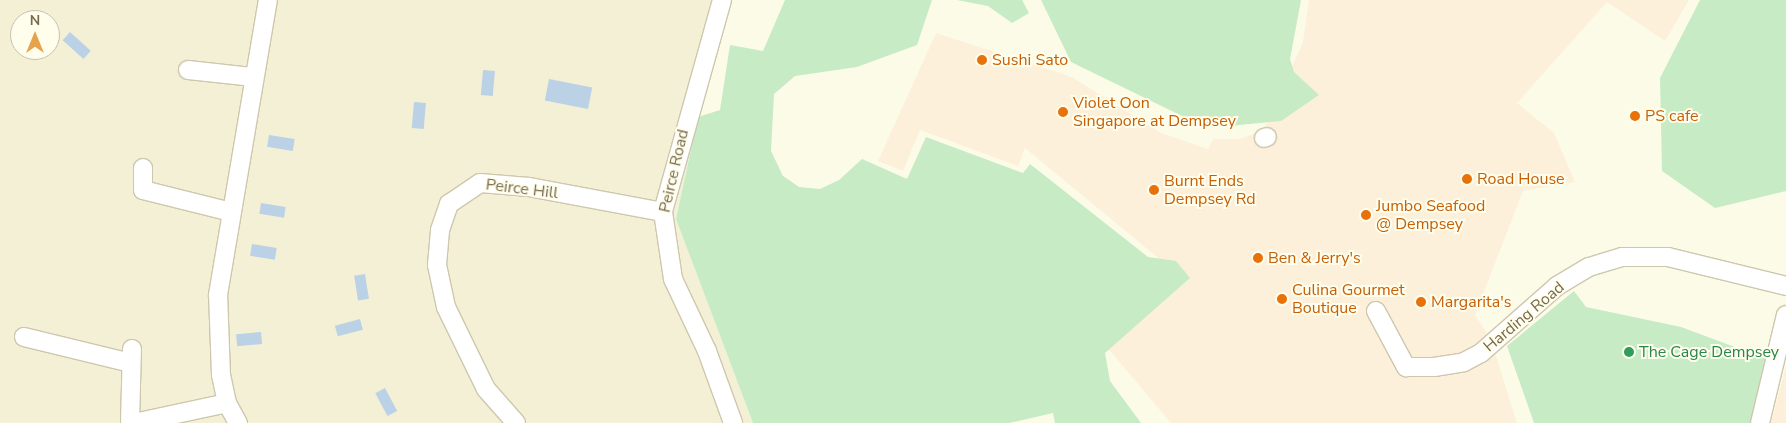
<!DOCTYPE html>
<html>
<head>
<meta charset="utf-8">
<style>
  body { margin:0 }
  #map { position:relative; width:1786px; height:423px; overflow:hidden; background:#fcfbe7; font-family:"Nunito Sans",sans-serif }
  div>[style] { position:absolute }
  .residential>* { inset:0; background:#f4f0d5 }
  .commercial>* { inset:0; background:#fdf0db }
  .green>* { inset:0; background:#c7ebc5 }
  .water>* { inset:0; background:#bbd1e6; transform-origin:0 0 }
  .roads { filter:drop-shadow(1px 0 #cec7ad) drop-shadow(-1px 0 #cec7ad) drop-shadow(0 1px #cec7ad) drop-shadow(0 -1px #cec7ad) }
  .street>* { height:18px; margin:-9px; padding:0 9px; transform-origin:9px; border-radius:9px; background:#fff }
  .dots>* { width:14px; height:14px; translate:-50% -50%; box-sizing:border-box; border:2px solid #fffeed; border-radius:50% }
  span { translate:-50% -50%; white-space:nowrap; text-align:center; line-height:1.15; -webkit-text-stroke:4px #fffeed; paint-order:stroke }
  .food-label { font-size:16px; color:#c56008 }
  .left { translate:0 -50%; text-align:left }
  .street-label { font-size:16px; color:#77694b }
  .leisure-label { font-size:16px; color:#27864d }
  .north { position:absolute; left:10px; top:10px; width:50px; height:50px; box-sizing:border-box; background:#fffeed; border:1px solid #c9c2ac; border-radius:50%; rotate:0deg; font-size:14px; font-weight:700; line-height:20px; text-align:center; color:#77694b }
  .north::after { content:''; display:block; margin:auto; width:18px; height:22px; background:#e6a34c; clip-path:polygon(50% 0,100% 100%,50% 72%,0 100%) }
</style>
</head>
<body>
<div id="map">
  <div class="residential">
    <i style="clip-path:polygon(evenodd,0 0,732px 0,698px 117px,676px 219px,753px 423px,0 423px,0 0,20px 20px,50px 20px,50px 50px,20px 50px,20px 20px)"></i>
  </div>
  <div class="commercial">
    <i style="clip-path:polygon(1309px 0,1689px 0,1665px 41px,1607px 2px,1517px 103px,1554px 133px,1575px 182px,1523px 191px,1475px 315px,1490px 337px,1517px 423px,1171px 423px,1095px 333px,1157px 257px,1025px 148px,1018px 166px,920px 130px,903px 171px,878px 161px,936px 33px,1072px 77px,1161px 133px,1208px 149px,1213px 139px,1239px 139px,1263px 131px,1303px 42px)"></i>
    <i style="clip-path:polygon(1786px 366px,1786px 423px,1771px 423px)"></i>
  </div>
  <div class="green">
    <i style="clip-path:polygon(785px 0,932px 0,917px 45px,857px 67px,795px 76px,774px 94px,771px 151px,783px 176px,799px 187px,820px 189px,839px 180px,862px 159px,907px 179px,926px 137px,1023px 173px,1030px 164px,1148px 257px,1176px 261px,1190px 278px,1105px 353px,1110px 381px,1141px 423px,1055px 423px,1053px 413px,1009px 423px,753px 423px,676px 219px,698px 117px,720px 110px,730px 45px,763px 51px)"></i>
    <i style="clip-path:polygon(957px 0,1022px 0,1029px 13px,1012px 23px,988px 6px)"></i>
    <i style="clip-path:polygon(1041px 0,1301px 0,1290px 59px,1294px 72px,1319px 95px,1281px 121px,1219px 127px,1182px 116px,1071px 62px)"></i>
    <i style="clip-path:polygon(1700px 0,1786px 0,1786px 191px,1715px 208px,1662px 171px,1660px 78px)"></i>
    <i style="clip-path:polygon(1574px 291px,1586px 307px,1681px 327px,1767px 359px,1752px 423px,1534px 423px,1507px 346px)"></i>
  </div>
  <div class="water">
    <i style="left:70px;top:32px;width:28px;height:11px;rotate:42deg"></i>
    <i style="left:483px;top:70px;width:12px;height:25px;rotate:5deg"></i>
    <i style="left:549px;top:79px;width:44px;height:22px;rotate:11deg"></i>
    <i style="left:414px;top:102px;width:12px;height:26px;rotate:5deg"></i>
    <i style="left:269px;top:135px;width:26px;height:12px;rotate:9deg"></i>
    <i style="left:261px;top:203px;width:25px;height:11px;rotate:9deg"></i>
    <i style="left:252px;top:244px;width:25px;height:12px;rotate:9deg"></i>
    <i style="left:365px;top:274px;width:25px;height:11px;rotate:81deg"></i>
    <i style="left:360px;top:319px;width:11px;height:26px;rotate:75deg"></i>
    <i style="left:261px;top:332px;width:12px;height:25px;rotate:85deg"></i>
    <i style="left:385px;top:388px;width:26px;height:11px;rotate:62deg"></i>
  </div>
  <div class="roads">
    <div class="street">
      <i style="left:722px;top:0;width:220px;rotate:105.6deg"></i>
      <i style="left:663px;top:212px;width:68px;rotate:81.5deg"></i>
      <i style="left:673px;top:279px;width:80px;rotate:64.7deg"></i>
      <i style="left:707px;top:351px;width:77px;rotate:70.1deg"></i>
      <i style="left:188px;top:70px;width:64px;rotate:6.2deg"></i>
      <i style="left:1264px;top:138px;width:3px;rotate:-18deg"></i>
      <i style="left:143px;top:168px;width:22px;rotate:90deg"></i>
      <i style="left:143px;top:190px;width:91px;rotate:14deg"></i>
      <i style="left:1376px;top:311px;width:64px;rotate:61.8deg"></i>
      <i style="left:1406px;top:367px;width:28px"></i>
      <i style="left:1434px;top:367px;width:30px;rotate:-9deg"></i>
      <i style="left:1464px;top:362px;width:19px;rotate:-28deg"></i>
      <i style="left:1481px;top:353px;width:101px;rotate:-41.4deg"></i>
      <i style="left:1557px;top:286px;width:37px;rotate:-31deg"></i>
      <i style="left:1589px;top:267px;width:34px;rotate:-17deg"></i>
      <i style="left:1622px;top:257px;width:46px"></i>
      <i style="left:1668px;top:257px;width:122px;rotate:13.8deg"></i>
      <i style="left:24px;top:337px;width:110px;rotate:13.7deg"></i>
      <i style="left:130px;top:423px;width:74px;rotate:-88.5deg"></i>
      <i style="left:134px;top:423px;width:95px;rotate:-12.1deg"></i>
      <i style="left:238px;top:423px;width:23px;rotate:-119deg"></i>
      <i style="left:227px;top:403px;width:29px;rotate:-102deg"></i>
      <i style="left:221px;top:375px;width:80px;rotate:-92.1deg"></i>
      <i style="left:218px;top:295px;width:299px;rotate:-80.4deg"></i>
      <i style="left:516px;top:423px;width:45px;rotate:-131.4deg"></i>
      <i style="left:486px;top:389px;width:91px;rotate:-116deg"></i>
      <i style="left:446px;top:307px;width:43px;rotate:-102.1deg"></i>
      <i style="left:437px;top:265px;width:35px;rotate:-85deg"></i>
      <i style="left:440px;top:230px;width:28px;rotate:-71deg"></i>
      <i style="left:449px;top:204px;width:37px;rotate:-34deg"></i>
      <i style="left:480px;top:183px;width:49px;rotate:4.7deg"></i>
      <i style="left:529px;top:187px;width:136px;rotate:10.6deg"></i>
      <i style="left:1760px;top:423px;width:111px;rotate:-76.5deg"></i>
    </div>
  </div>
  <div class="dots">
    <i style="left:982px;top:60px;background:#e8710a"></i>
    <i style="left:1063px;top:112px;background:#e8710a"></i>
    <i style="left:1635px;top:116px;background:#e8710a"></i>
    <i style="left:1467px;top:179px;background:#e8710a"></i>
    <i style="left:1154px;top:190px;background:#e8710a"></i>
    <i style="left:1366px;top:215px;background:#e8710a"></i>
    <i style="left:1258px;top:258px;background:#e8710a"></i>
    <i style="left:1282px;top:299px;background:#e8710a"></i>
    <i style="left:1421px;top:302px;background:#e8710a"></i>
    <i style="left:1629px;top:352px;background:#2e9e5b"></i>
  </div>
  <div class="food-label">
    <span class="left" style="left:992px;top:60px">Sushi Sato</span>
    <span class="left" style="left:1073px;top:112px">Violet Oon<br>Singapore at Dempsey</span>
    <span class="left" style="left:1645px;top:116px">PS cafe</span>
    <span class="left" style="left:1477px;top:179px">Road House</span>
    <span class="left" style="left:1164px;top:190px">Burnt Ends<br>Dempsey Rd</span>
    <span class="left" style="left:1376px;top:215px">Jumbo Seafood<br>@ Dempsey</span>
    <span class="left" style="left:1268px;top:258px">Ben &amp; Jerry's</span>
    <span class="left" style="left:1292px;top:299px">Culina Gourmet<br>Boutique</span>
    <span class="left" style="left:1431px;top:302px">Margarita's</span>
  </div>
  <div class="street-label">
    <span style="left:674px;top:171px;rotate:-77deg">Peirce Road</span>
    <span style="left:522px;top:189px;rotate:7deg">Peirce Hill</span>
    <span style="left:1524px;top:317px;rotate:-40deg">Harding Road</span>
  </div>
  <div class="leisure-label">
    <span class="left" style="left:1639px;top:352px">The Cage Dempsey</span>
  </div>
  <div class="north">N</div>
</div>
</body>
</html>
